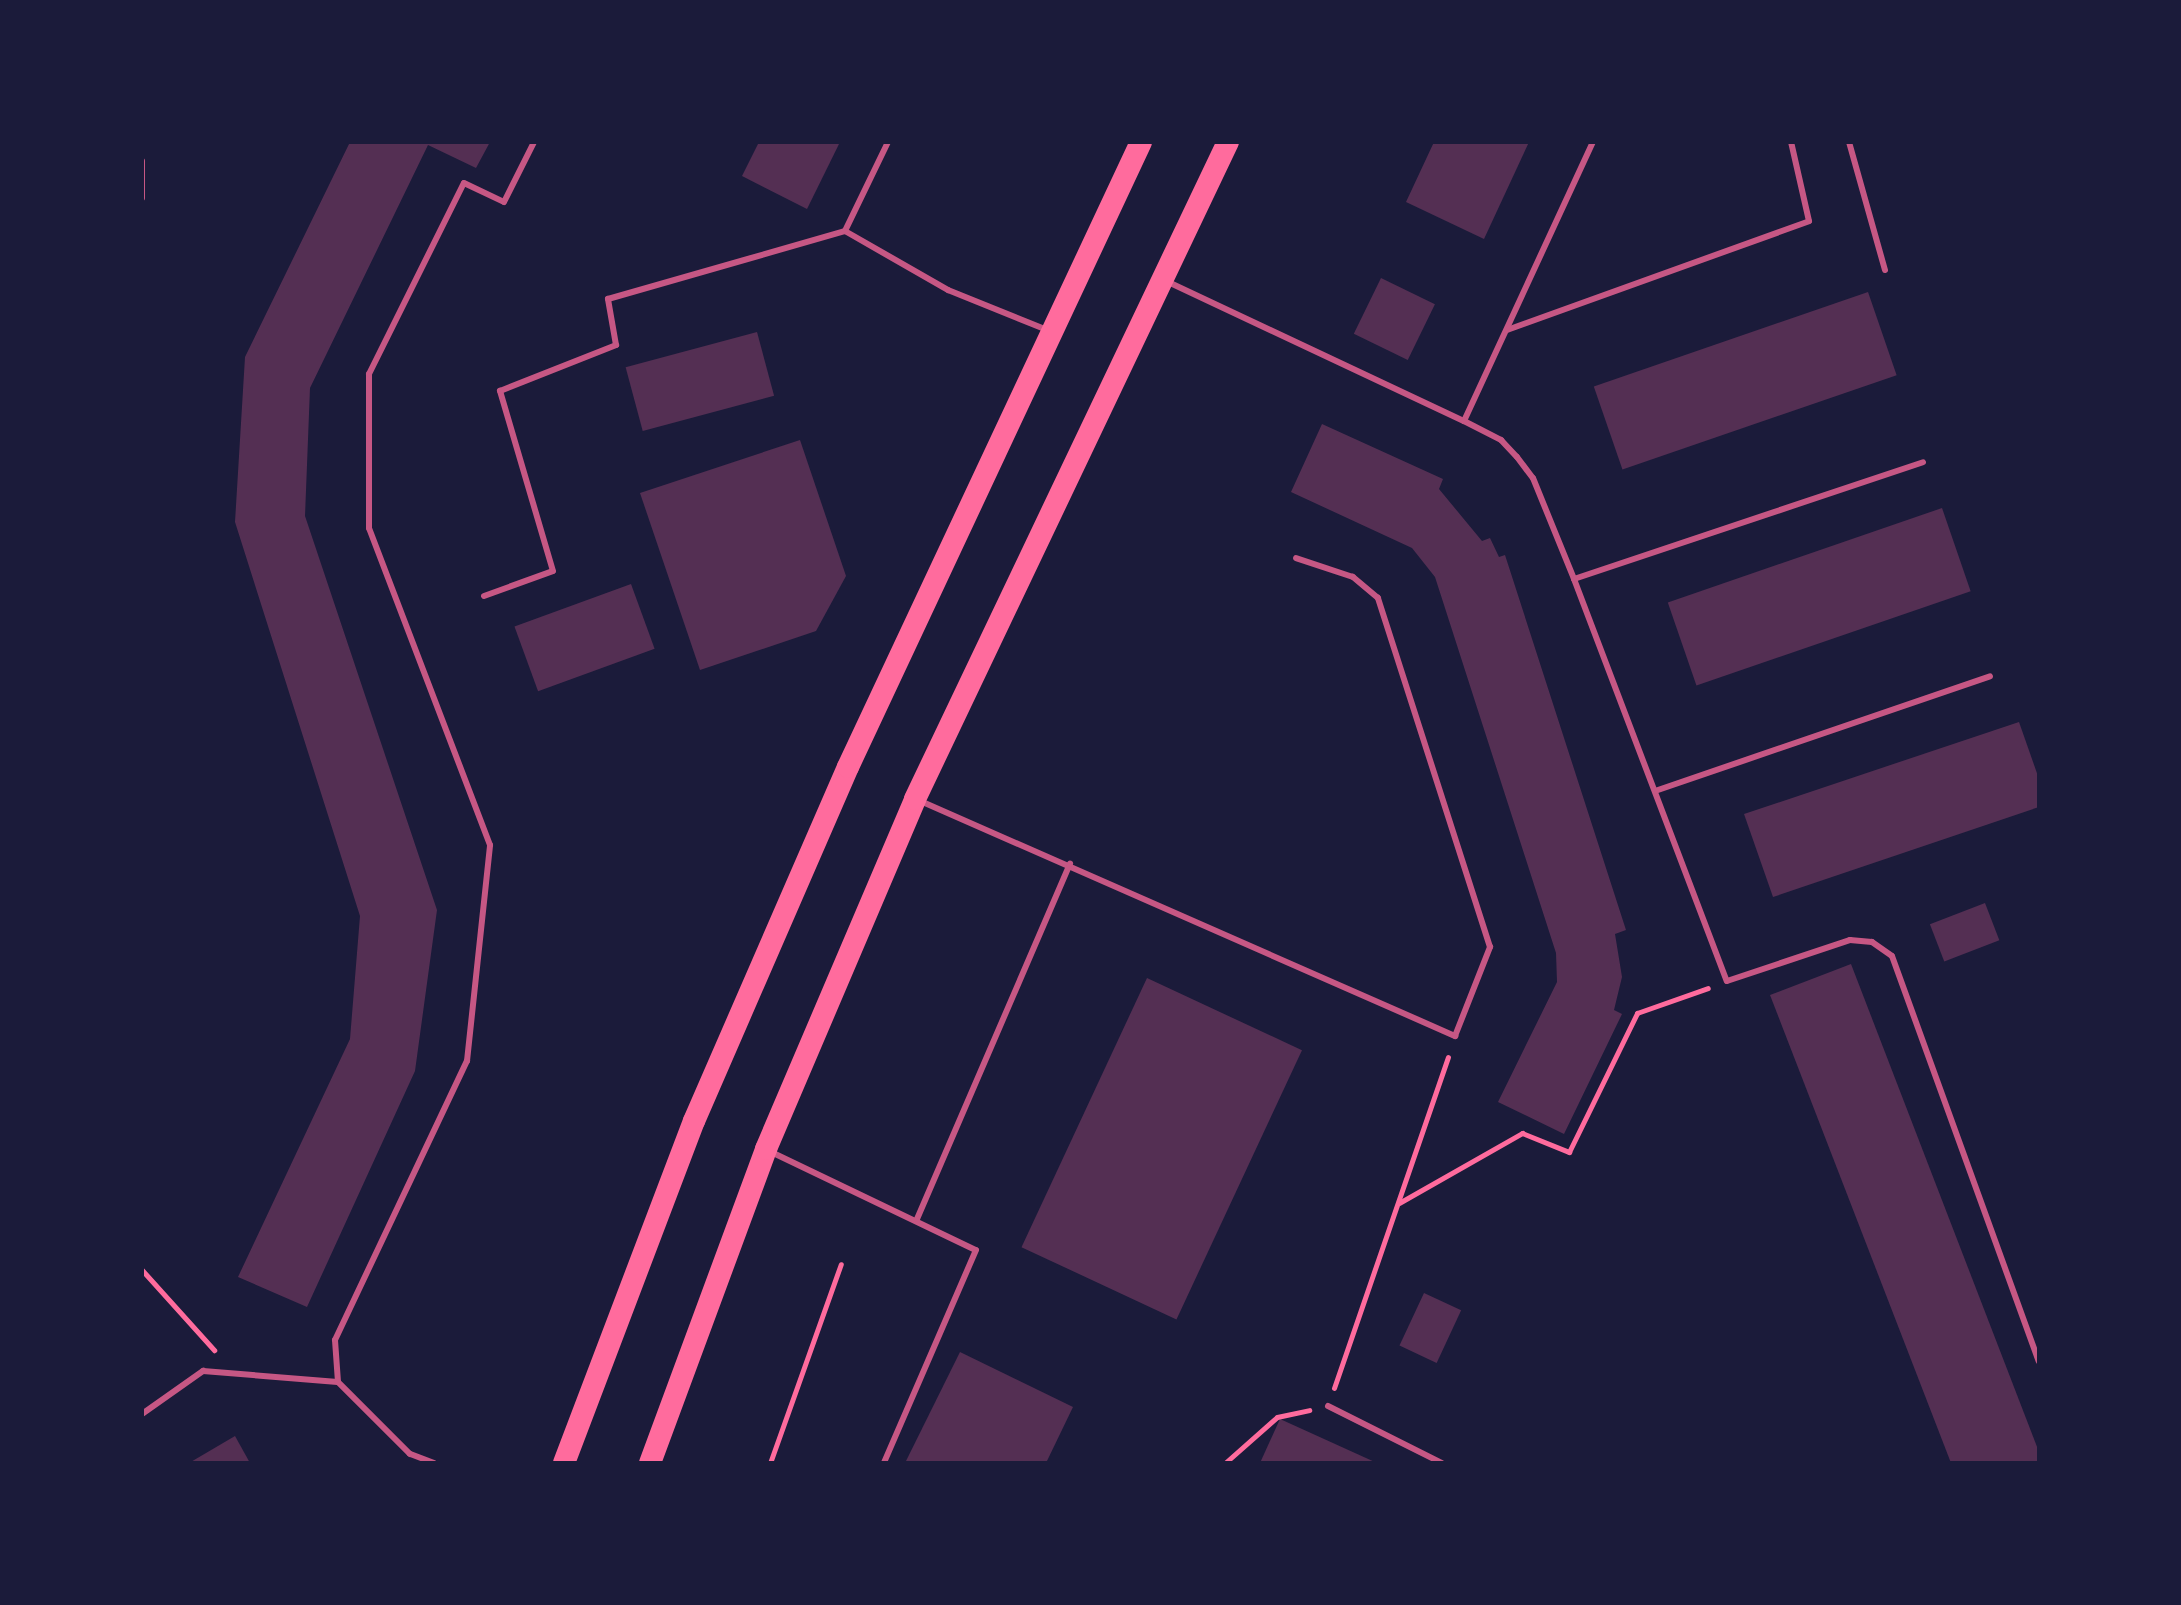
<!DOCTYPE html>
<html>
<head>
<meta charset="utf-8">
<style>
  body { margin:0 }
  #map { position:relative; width:2181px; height:1605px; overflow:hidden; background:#1b1b3a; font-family:Ubuntu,sans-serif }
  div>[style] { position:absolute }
  .building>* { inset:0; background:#542f53; transform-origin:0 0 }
  .path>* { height:5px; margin:-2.5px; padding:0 2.5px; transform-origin:2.5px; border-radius:2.5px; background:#ff6b9d }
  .service>* { height:6px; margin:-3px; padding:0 3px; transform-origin:3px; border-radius:3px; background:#c65784 }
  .trunk>* { height:22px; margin:-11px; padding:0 11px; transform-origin:11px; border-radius:11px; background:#ff6b9d }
  span { translate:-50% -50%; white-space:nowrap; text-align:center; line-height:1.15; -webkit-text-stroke:8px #1b1b3a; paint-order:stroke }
  .frame { position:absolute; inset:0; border:144px solid #1b1b3a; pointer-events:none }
</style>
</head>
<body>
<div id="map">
  <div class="building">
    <i style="clip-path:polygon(350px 142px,490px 142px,476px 168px,428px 145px,310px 388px,305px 516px,437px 910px,415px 1071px,307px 1307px,238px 1277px,350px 1039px,360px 916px,235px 522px,245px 357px)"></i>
    <i style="clip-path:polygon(759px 142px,840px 142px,807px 209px,742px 176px)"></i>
    <i style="clip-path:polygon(1434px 142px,1529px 142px,1484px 239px,1406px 202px)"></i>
    <i style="left:1381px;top:278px;width:60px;height:62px;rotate:26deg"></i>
    <i style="left:1868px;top:292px;width:88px;height:290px;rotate:71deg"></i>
    <i style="left:757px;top:332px;width:66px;height:136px;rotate:75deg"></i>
    <i style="clip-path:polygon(1322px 424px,1443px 479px,1439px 489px,1482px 541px,1490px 538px,1499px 557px,1505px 555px,1626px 930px,1615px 934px,1622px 977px,1614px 1010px,1622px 1014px,1564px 1134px,1498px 1102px,1557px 982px,1556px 953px,1435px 577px,1412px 548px,1291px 492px)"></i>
    <i style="clip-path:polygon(800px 440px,846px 576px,816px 631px,700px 670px,640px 493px)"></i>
    <i style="left:1942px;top:508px;width:88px;height:290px;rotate:71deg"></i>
    <i style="left:631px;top:584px;width:69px;height:124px;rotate:70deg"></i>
    <i style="clip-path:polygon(2019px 722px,2039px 779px,2039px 807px,1773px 897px,1744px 814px)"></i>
    <i style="left:1985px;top:903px;width:40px;height:59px;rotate:69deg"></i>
    <i style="clip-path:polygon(1851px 964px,2039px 1452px,2039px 1463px,1951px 1463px,1770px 995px)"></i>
    <i style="left:1147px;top:978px;width:171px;height:297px;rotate:25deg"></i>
    <i style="left:1424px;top:1293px;width:41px;height:58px;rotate:25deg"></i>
    <i style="clip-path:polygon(960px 1352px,1073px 1407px,1046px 1463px,905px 1463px)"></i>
    <i style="clip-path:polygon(1280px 1419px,1377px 1463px,1260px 1463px)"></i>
    <i style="clip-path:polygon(235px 1436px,250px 1463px,189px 1463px)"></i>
  </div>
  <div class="path">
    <i style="left:1399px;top:1203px;width:142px;rotate:-29.6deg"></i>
    <i style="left:1522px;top:1133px;width:51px;rotate:22deg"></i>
    <i style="left:1569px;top:1152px;width:155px;rotate:-63.9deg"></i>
    <i style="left:1637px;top:1013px;width:75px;rotate:-19.4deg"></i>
    <i style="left:142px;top:1270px;width:108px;rotate:48deg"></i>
    <i style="left:1334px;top:1388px;width:350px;rotate:-71deg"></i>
    <i style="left:770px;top:1463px;width:211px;rotate:-70.4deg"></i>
    <i style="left:1225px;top:1463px;width:69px;rotate:-41.5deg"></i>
    <i style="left:1277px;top:1417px;width:33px;rotate:-12deg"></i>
  </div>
  <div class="service">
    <i style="left:888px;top:142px;width:99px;rotate:115.8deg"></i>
    <i style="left:845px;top:231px;width:119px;rotate:29.8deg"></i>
    <i style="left:948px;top:290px;width:107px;rotate:22deg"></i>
    <i style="left:1849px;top:142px;width:133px;rotate:74.3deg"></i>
    <i style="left:142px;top:161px;width:37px;rotate:90deg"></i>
    <i style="left:1166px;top:281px;width:329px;rotate:25.2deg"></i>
    <i style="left:1464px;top:421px;width:42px;rotate:27.2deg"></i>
    <i style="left:1501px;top:440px;width:23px;rotate:47deg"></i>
    <i style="left:1517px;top:457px;width:26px;rotate:53deg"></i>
    <i style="left:1533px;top:478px;width:109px;rotate:67.9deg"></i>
    <i style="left:1574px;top:579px;width:430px;rotate:69.2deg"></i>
    <i style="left:1727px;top:981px;width:130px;rotate:-18.4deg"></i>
    <i style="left:1850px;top:940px;width:22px;rotate:5deg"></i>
    <i style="left:1872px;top:942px;width:24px;rotate:35deg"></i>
    <i style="left:1892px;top:956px;width:431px;rotate:70.1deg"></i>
    <i style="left:1507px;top:330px;width:321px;rotate:-19.8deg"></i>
    <i style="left:1809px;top:221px;width:81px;rotate:-102.8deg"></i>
    <i style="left:1464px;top:421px;width:307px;rotate:-65.2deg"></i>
    <i style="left:1574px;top:579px;width:368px;rotate:-18.5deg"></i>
    <i style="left:484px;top:596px;width:73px;rotate:-19.9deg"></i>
    <i style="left:553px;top:571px;width:188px;rotate:-106.4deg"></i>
    <i style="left:500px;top:391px;width:125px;rotate:-21.6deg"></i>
    <i style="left:616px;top:345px;width:47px;rotate:-99.9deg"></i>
    <i style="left:608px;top:299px;width:247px;rotate:-16deg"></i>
    <i style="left:1655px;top:791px;width:354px;rotate:-18.9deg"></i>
    <i style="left:918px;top:800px;width:587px;rotate:23.72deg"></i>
    <i style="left:1455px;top:1036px;width:96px;rotate:-68.5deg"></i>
    <i style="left:1490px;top:947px;width:367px;rotate:-107.8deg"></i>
    <i style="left:1378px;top:598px;width:33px;rotate:-140deg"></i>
    <i style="left:1353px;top:577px;width:60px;rotate:-161.6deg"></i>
    <i style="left:769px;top:1151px;width:229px;rotate:25.6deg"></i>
    <i style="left:976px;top:1250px;width:232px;rotate:113.4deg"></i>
    <i style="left:917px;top:1219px;width:387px;rotate:-66.7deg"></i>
    <i style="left:1328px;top:1406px;width:127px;rotate:26.6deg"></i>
    <i style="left:142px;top:1414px;width:75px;rotate:-35.2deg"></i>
    <i style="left:203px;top:1371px;width:135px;rotate:4.7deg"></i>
    <i style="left:434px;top:1463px;width:26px;rotate:-159deg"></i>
    <i style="left:410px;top:1454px;width:102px;rotate:-135deg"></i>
    <i style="left:338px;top:1382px;width:42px;rotate:-94.1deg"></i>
    <i style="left:335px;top:1340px;width:309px;rotate:-64.7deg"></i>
    <i style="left:467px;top:1061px;width:217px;rotate:-83.9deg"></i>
    <i style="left:490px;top:845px;width:339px;rotate:-110.9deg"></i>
    <i style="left:369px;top:528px;width:154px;rotate:-90deg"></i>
    <i style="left:369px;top:374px;width:213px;rotate:-63.6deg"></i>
    <i style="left:464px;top:183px;width:44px;rotate:25.4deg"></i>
    <i style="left:504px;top:202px;width:67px;rotate:-63.4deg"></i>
  </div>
  <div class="trunk">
    <i style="left:564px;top:1463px;width:366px;rotate:-69.2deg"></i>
    <i style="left:694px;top:1121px;width:386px;rotate:-66.5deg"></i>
    <i style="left:848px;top:767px;width:690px;rotate:-64.88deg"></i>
    <i style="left:650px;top:1463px;width:335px;rotate:-69.7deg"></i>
    <i style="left:766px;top:1149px;width:380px;rotate:-66.9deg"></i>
    <i style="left:915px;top:799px;width:728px;rotate:-64.53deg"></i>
  </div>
  <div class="frame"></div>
</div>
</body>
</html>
